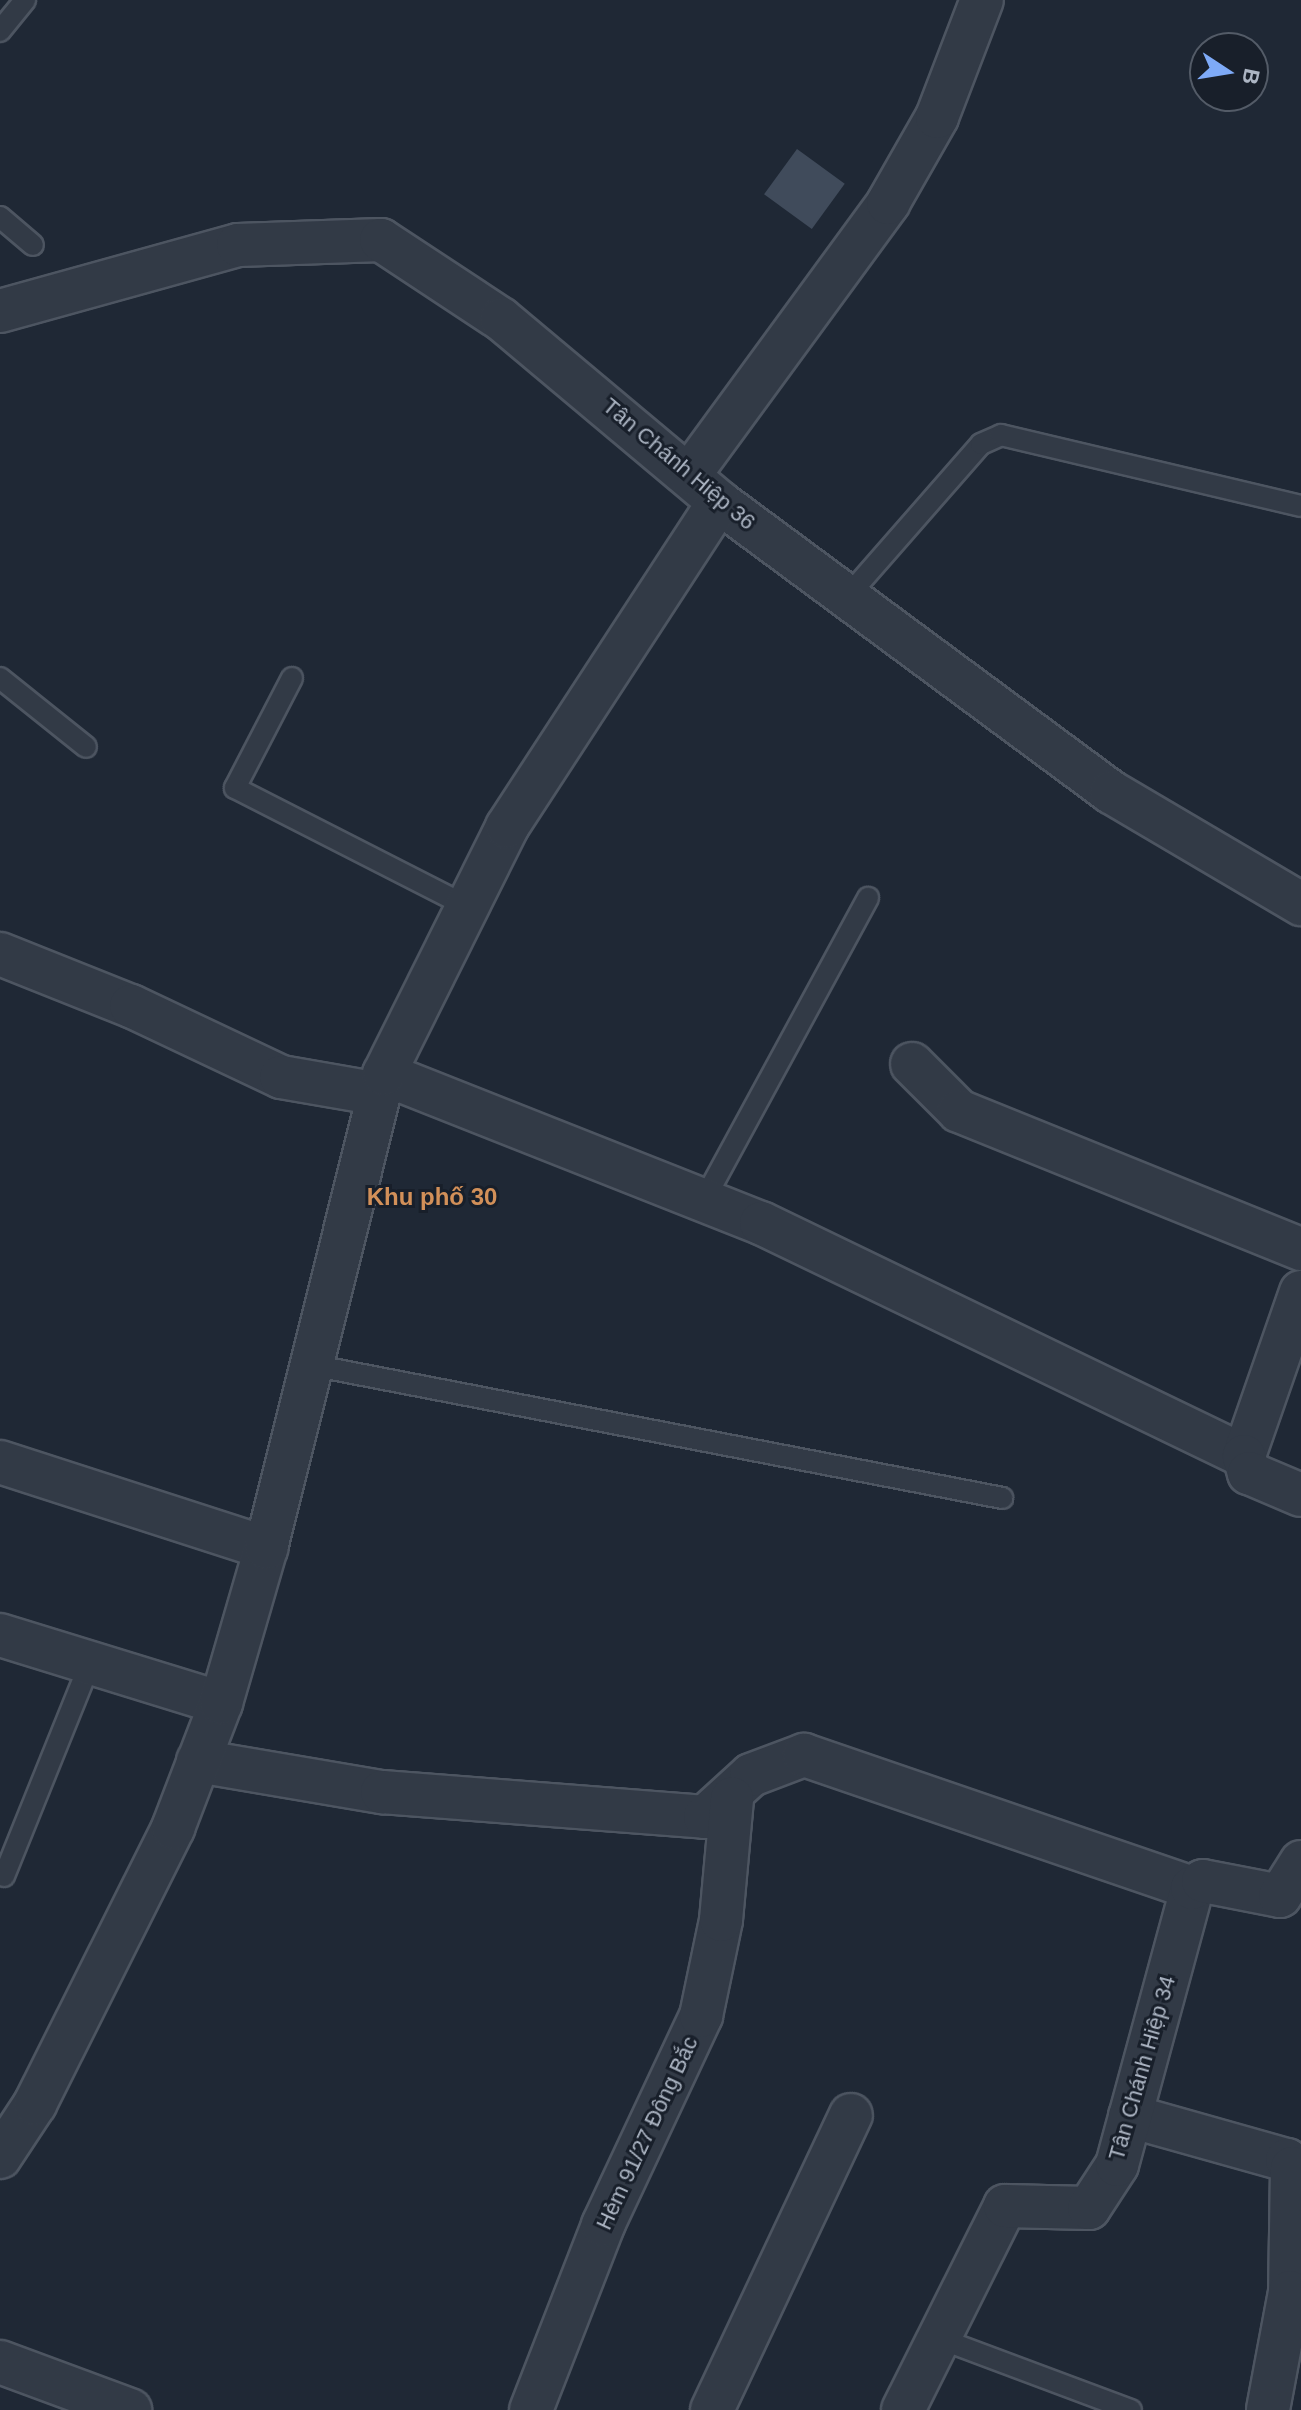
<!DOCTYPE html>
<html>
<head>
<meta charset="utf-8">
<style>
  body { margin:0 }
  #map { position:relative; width:1301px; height:2410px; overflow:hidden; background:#1f2835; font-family:Arial,sans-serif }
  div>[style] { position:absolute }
  .building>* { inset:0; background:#404b5b; transform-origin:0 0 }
  .roads { filter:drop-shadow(2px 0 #4d5561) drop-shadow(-2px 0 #4d5561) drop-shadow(0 2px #4d5561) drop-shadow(0 -2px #4d5561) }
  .service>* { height:20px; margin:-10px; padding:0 10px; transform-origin:10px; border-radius:10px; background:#323a46 }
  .minor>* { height:42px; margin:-21px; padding:0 21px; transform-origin:21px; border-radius:21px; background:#323a46 }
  span { translate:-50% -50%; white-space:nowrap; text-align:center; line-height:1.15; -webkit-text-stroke:6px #181f2a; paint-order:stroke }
  .street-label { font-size:22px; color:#acb5c3 }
  .neighbourhood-label { font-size:24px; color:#d29059; font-weight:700 }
  .north { position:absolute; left:1189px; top:32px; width:80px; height:80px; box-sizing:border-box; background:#181f2a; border:2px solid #535b67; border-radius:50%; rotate:102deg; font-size:22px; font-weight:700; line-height:32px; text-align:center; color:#acb5c3 }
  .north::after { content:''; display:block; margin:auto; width:28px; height:36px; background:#7eaaf7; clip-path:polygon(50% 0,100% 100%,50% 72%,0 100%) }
</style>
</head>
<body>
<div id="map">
  <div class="building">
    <i style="left:797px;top:149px;width:59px;height:56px;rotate:36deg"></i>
  </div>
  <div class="roads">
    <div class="service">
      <i style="left:0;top:31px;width:40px;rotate:-51deg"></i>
      <i style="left:0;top:217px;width:43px;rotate:40.3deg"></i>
      <i style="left:847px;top:597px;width:203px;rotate:-48.8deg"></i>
      <i style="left:981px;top:444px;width:22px;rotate:-24deg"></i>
      <i style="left:1001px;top:435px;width:308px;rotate:13.3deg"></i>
      <i style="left:0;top:678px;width:110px;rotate:38.7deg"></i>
      <i style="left:292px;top:678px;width:124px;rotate:117.4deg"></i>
      <i style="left:235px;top:788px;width:260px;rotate:27deg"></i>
      <i style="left:704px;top:1200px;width:344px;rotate:-61.5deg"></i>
      <i style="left:311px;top:1365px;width:704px;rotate:10.89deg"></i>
      <i style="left:4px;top:1876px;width:230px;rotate:-68deg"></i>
      <i style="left:938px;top:2338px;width:206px;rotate:20.5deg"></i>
    </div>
    <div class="minor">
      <i style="left:0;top:311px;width:247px;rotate:-15.5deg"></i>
      <i style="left:238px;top:245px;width:143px;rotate:-2deg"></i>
      <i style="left:381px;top:240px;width:144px;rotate:33.4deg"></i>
      <i style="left:501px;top:319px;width:285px;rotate:40deg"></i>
      <i style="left:719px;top:502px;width:488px;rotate:36.5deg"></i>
      <i style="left:1111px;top:792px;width:221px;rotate:30.5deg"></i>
      <i style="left:690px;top:474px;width:336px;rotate:-53.8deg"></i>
      <i style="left:888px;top:203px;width:99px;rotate:-60.3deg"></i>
      <i style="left:937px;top:117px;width:125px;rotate:-69deg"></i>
      <i style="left:0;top:954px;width:141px;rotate:21.7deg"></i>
      <i style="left:131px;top:1006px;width:166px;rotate:25.3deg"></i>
      <i style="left:281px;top:1077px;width:99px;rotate:9.8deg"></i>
      <i style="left:912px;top:1064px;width:66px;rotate:45deg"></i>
      <i style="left:959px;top:1111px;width:369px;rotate:22deg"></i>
      <i style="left:384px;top:1074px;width:405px;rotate:21.6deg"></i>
      <i style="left:761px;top:1223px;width:536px;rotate:25.75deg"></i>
      <i style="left:1301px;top:1292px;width:174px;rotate:109.2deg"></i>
      <i style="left:1244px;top:1456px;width:18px;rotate:74deg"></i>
      <i style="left:1249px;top:1473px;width:56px;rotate:22.9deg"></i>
      <i style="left:0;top:1462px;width:280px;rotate:17.9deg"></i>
      <i style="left:0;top:1635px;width:231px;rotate:17.1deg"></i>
      <i style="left:198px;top:1761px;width:187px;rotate:9.6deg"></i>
      <i style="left:382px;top:1792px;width:324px;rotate:4.4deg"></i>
      <i style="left:705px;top:1817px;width:62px;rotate:-42.4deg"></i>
      <i style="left:751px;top:1775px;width:57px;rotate:-20.7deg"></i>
      <i style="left:804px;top:1755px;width:410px;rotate:18.9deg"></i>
      <i style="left:1130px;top:2116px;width:163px;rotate:15.7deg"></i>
      <i style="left:1287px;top:2160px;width:9px;rotate:58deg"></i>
      <i style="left:1292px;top:2168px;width:124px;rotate:90.9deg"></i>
      <i style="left:1290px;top:2292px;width:120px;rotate:100.6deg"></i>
      <i style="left:0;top:2157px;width:64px;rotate:-56.6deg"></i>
      <i style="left:35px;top:2104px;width:309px;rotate:-63.4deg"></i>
      <i style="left:173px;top:1828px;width:134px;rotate:-69deg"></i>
      <i style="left:221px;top:1703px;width:161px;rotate:-73.8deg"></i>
      <i style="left:266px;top:1548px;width:488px;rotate:-76deg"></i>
      <i style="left:384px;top:1074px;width:276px;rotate:-63.5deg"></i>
      <i style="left:507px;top:827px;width:388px;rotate:-56.9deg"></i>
      <i style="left:0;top:2362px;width:139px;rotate:20.3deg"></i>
      <i style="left:531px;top:2410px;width:199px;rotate:-68.7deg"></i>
      <i style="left:603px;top:2225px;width:231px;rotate:-64.9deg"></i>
      <i style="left:701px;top:2016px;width:98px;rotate:-78.2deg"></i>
      <i style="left:721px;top:1920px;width:122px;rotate:-84.8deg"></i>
      <i style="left:712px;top:2410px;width:326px;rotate:-64.8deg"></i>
      <i style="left:903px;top:2410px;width:228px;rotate:-63.4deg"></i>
      <i style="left:1005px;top:2206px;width:84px;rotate:1.4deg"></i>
      <i style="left:1089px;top:2208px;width:51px;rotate:-56.9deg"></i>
      <i style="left:1117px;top:2165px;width:287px;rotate:-74.8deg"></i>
      <i style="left:1192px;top:1888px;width:13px;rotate:-32deg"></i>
      <i style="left:1203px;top:1881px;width:78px;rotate:11deg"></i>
      <i style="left:1280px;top:1896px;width:40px;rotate:-58deg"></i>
    </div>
  </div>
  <div class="street-label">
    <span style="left:679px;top:464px;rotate:40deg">Tân Chánh Hiệp 36</span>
    <span style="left:1142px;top:2068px;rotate:-74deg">Tân Chánh Hiệp 34</span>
    <span style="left:647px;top:2133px;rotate:-65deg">Hẻm 91/27 Đông Bắc</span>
  </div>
  <div class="neighbourhood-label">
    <span style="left:432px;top:1197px">Khu phố 30</span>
  </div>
  <div class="north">B</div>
</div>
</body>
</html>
